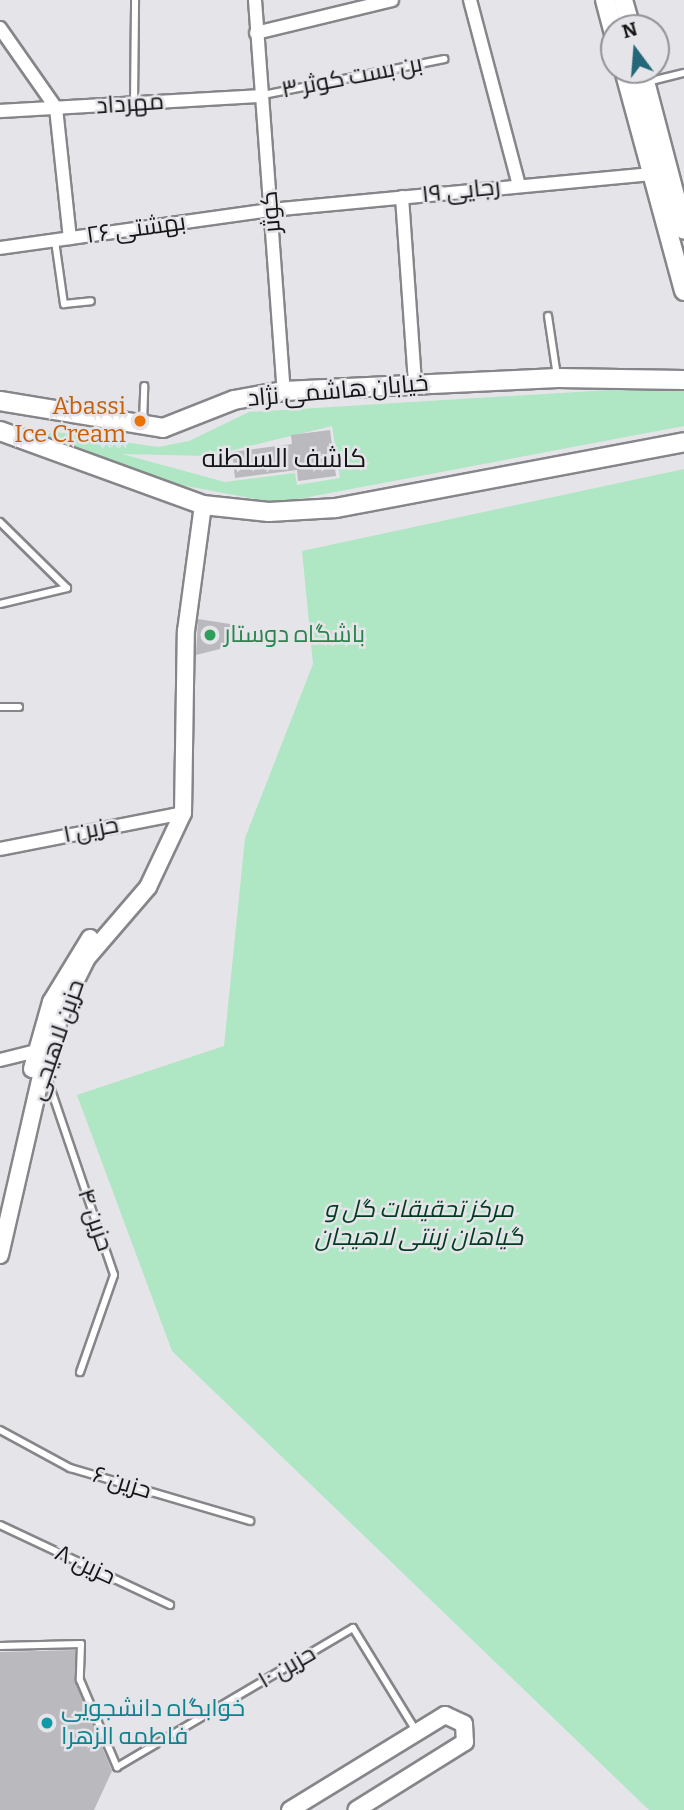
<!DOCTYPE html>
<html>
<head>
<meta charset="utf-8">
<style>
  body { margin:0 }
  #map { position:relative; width:684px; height:1810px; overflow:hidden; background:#e5e4e9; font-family:Bitter,Cairo,serif }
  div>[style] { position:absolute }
  .green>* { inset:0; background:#afe6c4 }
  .building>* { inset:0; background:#bab9bd }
  .roads { filter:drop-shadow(2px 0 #86868a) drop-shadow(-2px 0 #86868a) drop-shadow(0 2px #86868a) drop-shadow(0 -2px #86868a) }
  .service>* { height:6px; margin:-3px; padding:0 3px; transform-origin:3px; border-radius:3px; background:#fff }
  .minor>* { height:12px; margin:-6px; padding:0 6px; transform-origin:6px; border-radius:6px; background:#fff }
  .tertiary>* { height:16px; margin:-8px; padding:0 8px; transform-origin:8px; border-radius:8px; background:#fff }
  .secondary>* { height:18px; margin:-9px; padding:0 9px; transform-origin:9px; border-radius:9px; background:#fff }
  .dots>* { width:19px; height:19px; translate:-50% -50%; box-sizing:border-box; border:4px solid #e5e4e9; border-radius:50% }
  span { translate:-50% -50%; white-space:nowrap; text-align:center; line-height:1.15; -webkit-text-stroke:5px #e5e4e9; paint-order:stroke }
  .street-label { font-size:24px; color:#151416 }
  .food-label { font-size:24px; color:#c56008 }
  .right { translate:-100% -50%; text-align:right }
  .leisure-label { font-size:24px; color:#27864d }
  .left { translate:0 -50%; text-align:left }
  .park-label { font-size:24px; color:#003c21; font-style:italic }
  .culture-label { font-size:24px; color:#0d838f }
  .neighbourhood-label { font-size:26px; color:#151416 }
  .north { position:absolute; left:600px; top:14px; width:70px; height:70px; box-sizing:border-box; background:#e5e4e9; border:2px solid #929195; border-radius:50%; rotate:344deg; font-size:19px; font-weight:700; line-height:28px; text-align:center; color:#151416 }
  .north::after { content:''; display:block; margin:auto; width:24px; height:32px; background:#236779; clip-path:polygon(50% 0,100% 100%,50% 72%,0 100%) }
</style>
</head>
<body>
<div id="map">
  <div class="green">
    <i style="clip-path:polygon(evenodd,675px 386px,684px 389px,684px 426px,277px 503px,175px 484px,28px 428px,158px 447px,189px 441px,249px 412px,675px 386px,332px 426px,340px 478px,297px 485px,295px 473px,225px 482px,122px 454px,209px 456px,332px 426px)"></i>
    <i style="clip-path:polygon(684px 469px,684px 1810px,649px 1810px,172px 1351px,77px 1095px,224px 1046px,245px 838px,313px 664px,302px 551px)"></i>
  </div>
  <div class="building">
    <i style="clip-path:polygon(330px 430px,336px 476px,298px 481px,297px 470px,235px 478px,232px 452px,292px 444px,291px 435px)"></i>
    <i style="clip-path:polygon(198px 619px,230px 624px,228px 647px,196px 655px)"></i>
    <i style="clip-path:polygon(75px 1650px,75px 1682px,112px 1771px,94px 1810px,0 1810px,0 1652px)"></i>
  </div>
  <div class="roads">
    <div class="service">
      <i style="left:647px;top:82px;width:38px;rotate:-14deg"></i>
      <i style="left:263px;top:95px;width:185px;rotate:-11.2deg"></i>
      <i style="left:134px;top:103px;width:103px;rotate:-89.4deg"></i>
      <i style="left:55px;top:241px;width:64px;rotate:81.9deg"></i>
      <i style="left:64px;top:304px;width:27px;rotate:-6deg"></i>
      <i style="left:548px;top:316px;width:61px;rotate:81.5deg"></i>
      <i style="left:143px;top:423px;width:37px;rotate:-88deg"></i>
      <i style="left:0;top:522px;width:94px;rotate:44.6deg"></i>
      <i style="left:0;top:604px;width:69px;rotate:-13.4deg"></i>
      <i style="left:0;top:707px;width:19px"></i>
      <i style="left:46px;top:1075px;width:211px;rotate:71.2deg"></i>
      <i style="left:114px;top:1275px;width:103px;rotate:109.3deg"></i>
      <i style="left:0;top:1430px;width:80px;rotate:28.5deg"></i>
      <i style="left:70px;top:1468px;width:188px;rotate:16.4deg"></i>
      <i style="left:0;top:1525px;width:188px;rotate:25.2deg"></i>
      <i style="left:0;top:1646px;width:81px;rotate:-1.4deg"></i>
      <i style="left:81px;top:1644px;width:36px;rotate:92deg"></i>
      <i style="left:80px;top:1680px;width:95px;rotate:67deg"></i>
      <i style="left:117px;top:1767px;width:274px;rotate:-30.5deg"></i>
      <i style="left:353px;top:1628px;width:121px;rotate:58.5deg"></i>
    </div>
    <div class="minor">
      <i style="left:255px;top:0;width:392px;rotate:85.8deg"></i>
      <i style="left:470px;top:0;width:191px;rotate:75.2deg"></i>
      <i style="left:0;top:28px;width:98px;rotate:55deg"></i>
      <i style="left:56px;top:108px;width:131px;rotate:83.9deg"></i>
      <i style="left:256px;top:33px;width:140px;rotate:-13.6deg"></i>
      <i style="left:0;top:111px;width:261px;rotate:-3.3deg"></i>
      <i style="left:402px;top:197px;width:186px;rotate:86deg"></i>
      <i style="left:0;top:248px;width:274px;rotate:-8deg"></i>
      <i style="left:271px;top:210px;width:382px;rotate:-5.4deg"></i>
      <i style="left:0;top:849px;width:187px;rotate:-11.1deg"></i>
      <i style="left:0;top:1060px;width:38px;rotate:-14deg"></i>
    </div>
    <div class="tertiary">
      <i style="left:32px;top:1069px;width:70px;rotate:-74.2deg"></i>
      <i style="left:51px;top:1002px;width:75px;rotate:-58.6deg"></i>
      <i style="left:0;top:1255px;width:193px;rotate:-77.1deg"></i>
      <i style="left:43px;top:1067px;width:69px;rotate:-71.3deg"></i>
      <i style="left:65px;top:1002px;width:49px;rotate:-63.4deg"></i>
      <i style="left:87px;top:958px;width:94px;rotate:-49.3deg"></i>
      <i style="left:148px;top:887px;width:82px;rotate:-64.7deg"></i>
      <i style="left:183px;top:813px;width:182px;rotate:-89.1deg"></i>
      <i style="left:186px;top:631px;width:127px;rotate:-82.3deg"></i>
      <i style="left:290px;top:1810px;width:182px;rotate:-31.5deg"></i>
      <i style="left:445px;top:1715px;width:21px;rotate:25deg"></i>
      <i style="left:464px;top:1724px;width:18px;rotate:87deg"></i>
      <i style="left:465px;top:1742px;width:128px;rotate:148deg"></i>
    </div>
    <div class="secondary">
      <i style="left:605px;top:0;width:35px;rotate:75deg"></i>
      <i style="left:623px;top:0;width:29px;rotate:74deg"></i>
      <i style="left:624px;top:70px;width:229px;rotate:74.8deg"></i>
      <i style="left:642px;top:70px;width:165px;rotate:75.3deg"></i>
      <i style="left:0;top:401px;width:165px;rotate:9.4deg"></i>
      <i style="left:163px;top:428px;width:76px;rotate:-21.5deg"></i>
      <i style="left:234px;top:400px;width:51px;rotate:-10.2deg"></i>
      <i style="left:284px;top:391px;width:274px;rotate:-2.7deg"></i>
      <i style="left:558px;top:378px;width:126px;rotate:0.9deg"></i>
      <i style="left:0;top:431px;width:216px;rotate:20deg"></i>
      <i style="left:203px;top:505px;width:66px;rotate:6.1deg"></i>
      <i style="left:269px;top:512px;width:67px;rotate:-3.4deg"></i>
      <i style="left:336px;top:508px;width:354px;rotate:-10.7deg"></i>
    </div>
  </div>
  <div class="dots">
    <i style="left:140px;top:421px;background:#e8710a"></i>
    <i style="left:210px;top:635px;background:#2e9e5b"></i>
    <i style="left:47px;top:1723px;background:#0f9aa8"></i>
  </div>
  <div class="street-label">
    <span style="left:352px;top:77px;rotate:-11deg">بن بست کوثر ۳</span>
    <span style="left:130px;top:104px;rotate:-4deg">مهرداد</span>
    <span style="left:461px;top:191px;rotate:-6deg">رجایی ۱۹</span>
    <span style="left:271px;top:212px;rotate:-95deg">کوثر</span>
    <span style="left:136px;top:229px;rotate:-8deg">بهشتی ۲۶</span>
    <span style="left:338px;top:391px;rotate:-5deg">خیابان هاشمی نژاد</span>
    <span style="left:91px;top:830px;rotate:-11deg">حزین ۱</span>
    <span style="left:57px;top:1040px;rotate:-71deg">حزین لاهیجی</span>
    <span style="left:95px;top:1220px;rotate:71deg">حزین ۴</span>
    <span style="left:122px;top:1483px;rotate:17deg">حزین ۶</span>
    <span style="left:85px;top:1565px;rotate:25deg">حزین ۸</span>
    <span style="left:287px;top:1667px;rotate:-30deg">حزین ۱۰</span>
  </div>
  <div class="food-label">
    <span class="right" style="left:126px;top:421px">Abassi<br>Ice Cream</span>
  </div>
  <div class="leisure-label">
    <span class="left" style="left:224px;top:635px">باشگاه دوستار</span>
  </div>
  <div class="park-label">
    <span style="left:419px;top:1224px">مرکز تحقیقات گل و<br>گیاهان زینتی لاهیجان</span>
  </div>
  <div class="culture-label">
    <span class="left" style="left:61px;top:1723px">خوابگاه دانشجویی<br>فاطمه الزهرا</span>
  </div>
  <div class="neighbourhood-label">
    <span style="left:284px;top:459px">کاشف السلطنه</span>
  </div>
  <div class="north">N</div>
</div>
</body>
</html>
